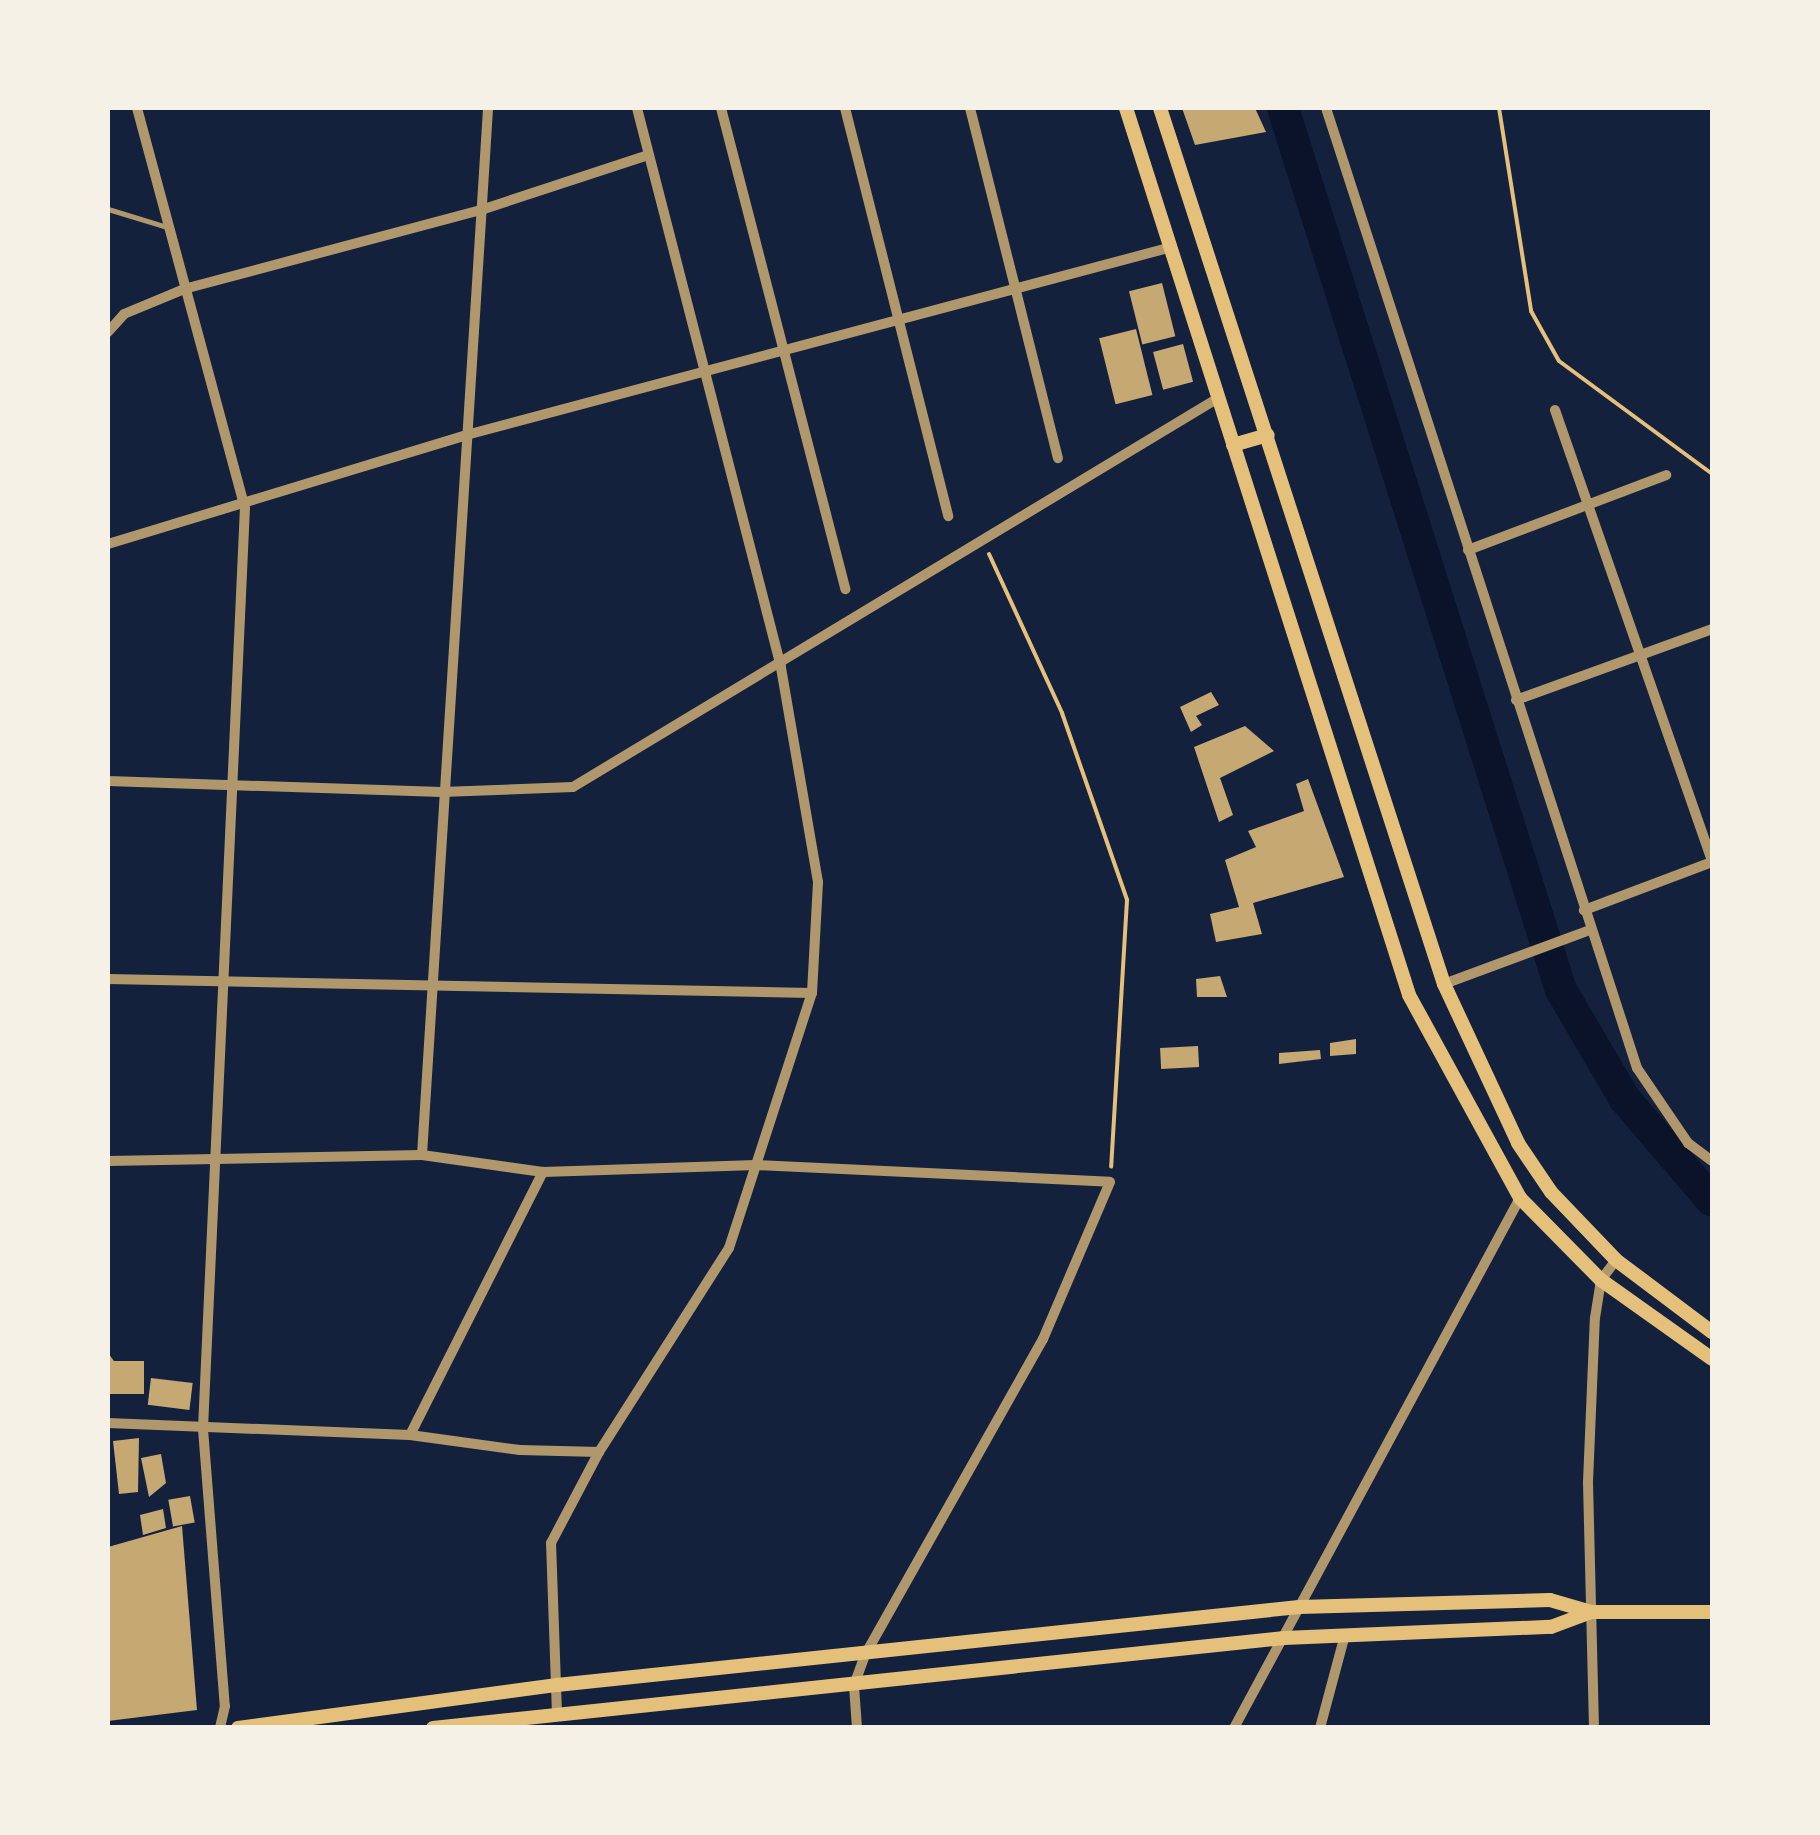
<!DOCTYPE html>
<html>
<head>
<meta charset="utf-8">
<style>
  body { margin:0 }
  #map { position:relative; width:1820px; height:1835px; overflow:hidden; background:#14213d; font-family:Georgia,serif }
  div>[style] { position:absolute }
  .river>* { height:32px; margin:-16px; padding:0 16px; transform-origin:16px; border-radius:16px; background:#0b132b }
  .building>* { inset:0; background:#c6a872; transform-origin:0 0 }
  .path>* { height:4px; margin:-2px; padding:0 2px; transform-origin:2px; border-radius:2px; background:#e5c07b }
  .service>* { height:5px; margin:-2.5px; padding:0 2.5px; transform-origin:2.5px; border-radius:2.5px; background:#b1986c }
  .minor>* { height:10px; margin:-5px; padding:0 5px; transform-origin:5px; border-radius:5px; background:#b1986c }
  .secondary>* { height:14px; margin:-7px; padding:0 7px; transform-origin:7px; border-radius:7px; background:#e5c07b }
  span { translate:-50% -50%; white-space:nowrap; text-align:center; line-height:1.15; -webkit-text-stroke:8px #f6f1e7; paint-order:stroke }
  .frame { position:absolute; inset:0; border:110px solid #f6f1e7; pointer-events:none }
</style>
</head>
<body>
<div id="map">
  <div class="river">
    <i style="left:1283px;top:108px;width:925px;rotate:72.51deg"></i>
    <i style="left:1561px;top:990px;width:125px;rotate:59.7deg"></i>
    <i style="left:1624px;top:1098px;width:135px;rotate:49.5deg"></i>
  </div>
  <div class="building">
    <i style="clip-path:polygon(1182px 108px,1255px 108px,1266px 132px,1195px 145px)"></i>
    <i style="left:1162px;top:283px;width:55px;height:34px;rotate:76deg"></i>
    <i style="left:1136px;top:329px;width:68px;height:38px;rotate:76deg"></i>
    <i style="left:1183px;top:344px;width:39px;height:31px;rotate:75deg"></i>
    <i style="clip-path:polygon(1211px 692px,1219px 705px,1196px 716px,1202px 725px,1191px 732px,1180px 707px)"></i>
    <i style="clip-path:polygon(1245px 726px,1274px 751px,1220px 778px,1233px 815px,1219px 822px,1194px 747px)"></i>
    <i style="clip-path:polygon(1308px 779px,1344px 877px,1253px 903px,1262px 934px,1216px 942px,1210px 914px,1239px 907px,1225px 860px,1256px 847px,1248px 831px,1304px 811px,1296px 784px)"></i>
    <i style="clip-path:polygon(1220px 976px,1227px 997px,1197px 997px,1196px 979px)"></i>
    <i style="clip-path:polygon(1356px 1039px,1356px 1054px,1330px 1056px,1330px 1043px)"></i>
    <i style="left:1198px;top:1046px;width:21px;height:38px;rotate:87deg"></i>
    <i style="clip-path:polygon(1320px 1050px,1321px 1059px,1279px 1064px,1279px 1053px)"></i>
    <i style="clip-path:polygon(108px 1353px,114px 1361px,144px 1361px,144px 1394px,108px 1394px)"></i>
    <i style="left:151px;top:1378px;width:42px;height:27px;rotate:7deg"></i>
    <i style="clip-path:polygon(139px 1438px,138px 1492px,119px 1494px,113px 1441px)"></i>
    <i style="clip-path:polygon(161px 1454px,166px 1483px,149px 1497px,141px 1458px)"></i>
    <i style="left:190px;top:1496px;width:27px;height:22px;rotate:80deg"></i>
    <i style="clip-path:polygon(163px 1509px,166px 1528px,143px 1535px,140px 1515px)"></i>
    <i style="clip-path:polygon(182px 1526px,197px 1710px,108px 1721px,108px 1547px)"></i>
  </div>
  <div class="path">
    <i style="left:1499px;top:108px;width:206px;rotate:81deg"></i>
    <i style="left:1531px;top:311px;width:57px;rotate:60.8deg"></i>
    <i style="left:1559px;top:361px;width:190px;rotate:36.4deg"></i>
    <i style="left:989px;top:554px;width:175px;rotate:65.3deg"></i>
    <i style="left:1062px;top:713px;width:198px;rotate:70.8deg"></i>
    <i style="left:1127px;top:900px;width:267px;rotate:93.4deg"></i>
  </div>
  <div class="service">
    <i style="left:108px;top:209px;width:62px;rotate:17deg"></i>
  </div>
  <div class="minor">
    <i style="left:137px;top:108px;width:413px;rotate:74.9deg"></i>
    <i style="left:245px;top:507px;width:923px;rotate:92.61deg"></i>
    <i style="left:203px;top:1429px;width:278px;rotate:85.5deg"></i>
    <i style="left:225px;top:1706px;width:23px;rotate:103deg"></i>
    <i style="left:721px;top:108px;width:497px;rotate:75.5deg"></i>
    <i style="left:845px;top:108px;width:421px;rotate:75.8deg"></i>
    <i style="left:970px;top:108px;width:361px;rotate:75.9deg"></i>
    <i style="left:1326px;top:108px;width:1009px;rotate:72.05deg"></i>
    <i style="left:1637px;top:1068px;width:91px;rotate:55.8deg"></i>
    <i style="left:1688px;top:1143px;width:30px;rotate:37deg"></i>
    <i style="left:108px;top:332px;width:24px;rotate:-48deg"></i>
    <i style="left:124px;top:314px;width:65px;rotate:-22.6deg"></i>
    <i style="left:184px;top:289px;width:310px;rotate:-14.9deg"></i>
    <i style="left:484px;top:209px;width:173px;rotate:-18.2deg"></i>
    <i style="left:1555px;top:410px;width:478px;rotate:70.8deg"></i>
    <i style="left:1712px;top:862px;width:137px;rotate:159.4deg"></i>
    <i style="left:108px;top:544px;width:378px;rotate:-16.9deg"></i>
    <i style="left:470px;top:434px;width:722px;rotate:-14.92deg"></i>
    <i style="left:1468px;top:550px;width:212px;rotate:-20.7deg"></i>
    <i style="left:1516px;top:700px;width:208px;rotate:-19.9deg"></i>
    <i style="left:108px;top:781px;width:334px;rotate:1.9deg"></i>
    <i style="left:442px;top:792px;width:131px;rotate:-2.2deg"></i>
    <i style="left:573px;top:787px;width:753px;rotate:-31.09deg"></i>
    <i style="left:108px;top:979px;width:704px;rotate:1.14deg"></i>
    <i style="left:1444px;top:984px;width:156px;rotate:-20.3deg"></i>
    <i style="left:422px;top:1155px;width:1049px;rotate:-86.39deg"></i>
    <i style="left:108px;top:1161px;width:314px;rotate:-1.1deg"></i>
    <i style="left:422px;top:1155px;width:122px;rotate:8deg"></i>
    <i style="left:543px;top:1172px;width:213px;rotate:-1.9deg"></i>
    <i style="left:756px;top:1165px;width:354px;rotate:2.7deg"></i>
    <i style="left:1110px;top:1182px;width:171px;rotate:113.1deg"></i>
    <i style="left:1043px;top:1339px;width:363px;rotate:119.4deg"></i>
    <i style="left:865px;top:1655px;width:33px;rotate:110deg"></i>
    <i style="left:854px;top:1686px;width:42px;rotate:85.9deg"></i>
    <i style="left:108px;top:1423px;width:302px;rotate:2.3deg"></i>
    <i style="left:410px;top:1435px;width:111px;rotate:7.8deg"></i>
    <i style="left:520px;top:1450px;width:79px;rotate:1.5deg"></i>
    <i style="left:410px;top:1435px;width:295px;rotate:-63.2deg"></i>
    <i style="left:557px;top:1714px;width:171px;rotate:-92deg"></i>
    <i style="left:551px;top:1543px;width:103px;rotate:-62.2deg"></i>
    <i style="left:599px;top:1452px;width:242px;rotate:-57.5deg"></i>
    <i style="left:729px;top:1248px;width:268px;rotate:-72deg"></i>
    <i style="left:812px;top:993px;width:111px;rotate:-86.9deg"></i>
    <i style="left:818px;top:882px;width:218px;rotate:-99.8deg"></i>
    <i style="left:781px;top:667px;width:577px;rotate:-104.45deg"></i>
    <i style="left:1234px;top:1728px;width:602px;rotate:-61.65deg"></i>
    <i style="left:1320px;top:1728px;width:96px;rotate:-75deg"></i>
    <i style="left:1594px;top:1728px;width:246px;rotate:-91.4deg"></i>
    <i style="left:1588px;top:1482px;width:164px;rotate:-87.6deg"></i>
    <i style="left:1595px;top:1318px;width:38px;rotate:-81deg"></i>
    <i style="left:1601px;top:1280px;width:25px;rotate:-53deg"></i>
  </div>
  <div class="secondary">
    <i style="left:1126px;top:108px;width:931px;rotate:72.3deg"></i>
    <i style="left:1409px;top:995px;width:231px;rotate:61.3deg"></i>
    <i style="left:1520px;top:1198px;width:115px;rotate:45.4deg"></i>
    <i style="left:1601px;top:1280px;width:136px;rotate:35.4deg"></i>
    <i style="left:1160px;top:108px;width:921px;rotate:72.04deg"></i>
    <i style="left:1444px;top:984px;width:175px;rotate:65deg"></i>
    <i style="left:1518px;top:1143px;width:59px;rotate:56deg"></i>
    <i style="left:1551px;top:1192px;width:94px;rotate:46.3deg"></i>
    <i style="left:1616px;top:1260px;width:120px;rotate:36.9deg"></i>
    <i style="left:1233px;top:445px;width:36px;rotate:-16deg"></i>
    <i style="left:238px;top:1728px;width:322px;rotate:-7.7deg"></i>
    <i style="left:557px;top:1685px;width:746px;rotate:-6deg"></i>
    <i style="left:1299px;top:1607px;width:251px;rotate:-1.6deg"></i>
    <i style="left:1550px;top:1600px;width:43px;rotate:16.3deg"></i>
    <i style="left:1591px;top:1612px;width:121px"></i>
    <i style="left:433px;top:1728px;width:856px;rotate:-6.04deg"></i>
    <i style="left:1284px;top:1638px;width:267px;rotate:-2.4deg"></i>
    <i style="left:1551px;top:1627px;width:43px;rotate:-20.6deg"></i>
  </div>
  <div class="frame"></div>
</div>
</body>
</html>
